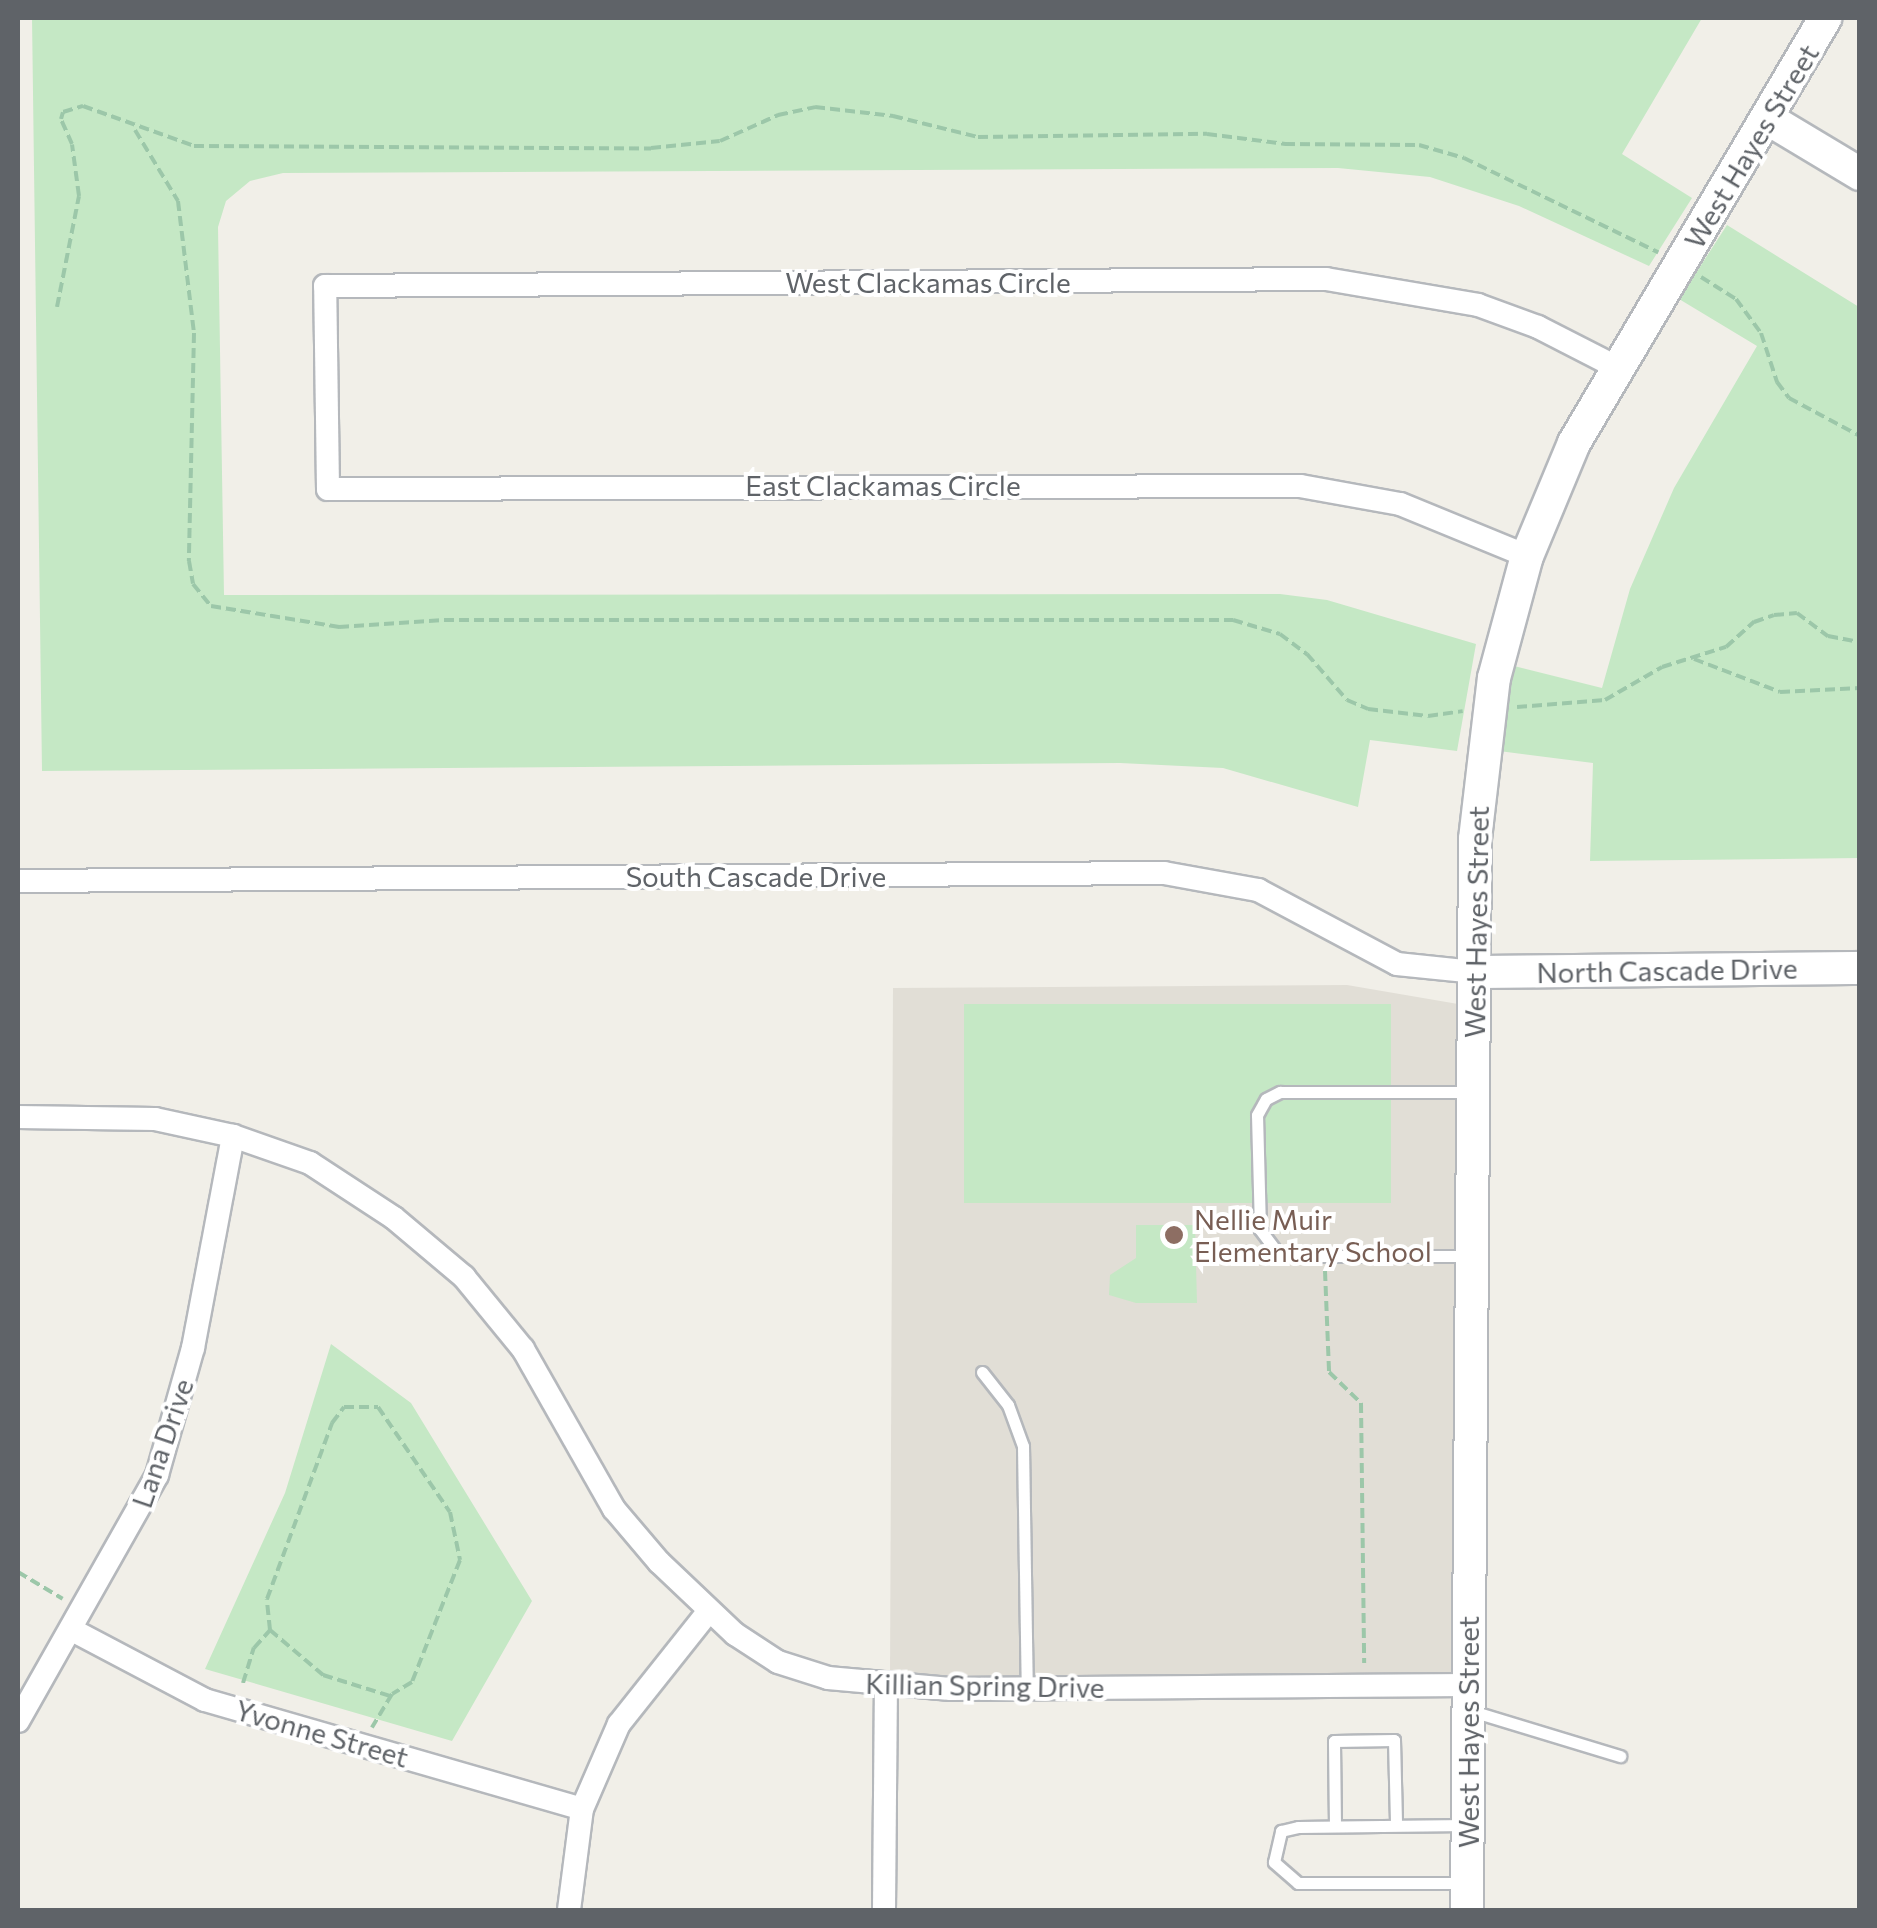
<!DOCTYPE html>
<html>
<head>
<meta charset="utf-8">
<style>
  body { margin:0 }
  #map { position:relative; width:1877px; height:1928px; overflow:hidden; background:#f1efe8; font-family:Commissioner,sans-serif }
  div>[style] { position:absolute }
  .education>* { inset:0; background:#e1ded6 }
  .green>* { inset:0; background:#c5e8c5; transform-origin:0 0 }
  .path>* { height:4px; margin-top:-2px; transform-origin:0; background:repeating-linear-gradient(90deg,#9cc7a9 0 10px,transparent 0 15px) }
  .roads { filter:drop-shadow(2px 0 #b5b8bc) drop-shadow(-2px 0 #b5b8bc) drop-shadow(0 2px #b5b8bc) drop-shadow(0 -2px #b5b8bc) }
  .lane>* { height:11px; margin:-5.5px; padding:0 5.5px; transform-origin:5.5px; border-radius:5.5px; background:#fff }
  .street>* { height:22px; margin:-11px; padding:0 11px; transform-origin:11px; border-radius:11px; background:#fff }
  .secondary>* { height:32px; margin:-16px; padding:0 16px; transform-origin:16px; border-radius:16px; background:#fff }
  .dots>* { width:28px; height:28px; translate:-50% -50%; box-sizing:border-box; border:5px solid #fff; border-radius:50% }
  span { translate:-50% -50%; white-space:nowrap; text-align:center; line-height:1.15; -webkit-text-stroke:8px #fff; paint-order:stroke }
  .street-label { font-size:28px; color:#5f6368 }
  .education-label { font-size:28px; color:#785e54 }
  .left { translate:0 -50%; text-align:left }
  .frame { position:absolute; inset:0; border:20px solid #5f6368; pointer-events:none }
</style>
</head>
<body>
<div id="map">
  <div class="education">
    <i style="clip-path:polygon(1347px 985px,1458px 1004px,1452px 1676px,890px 1678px,893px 988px)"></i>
  </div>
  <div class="green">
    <i style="clip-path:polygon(32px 18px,1702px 18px,1622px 154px,1692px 198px,1649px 266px,1519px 206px,1430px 177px,1338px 168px,283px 173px,250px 181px,226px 201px,218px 227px,224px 595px,1280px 594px,1327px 600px,1476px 644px,1457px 751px,1370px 740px,1358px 807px,1223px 768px,1120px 763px,42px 771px)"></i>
    <i style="clip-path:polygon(1727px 225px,1859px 307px,1859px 858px,1590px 861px,1593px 763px,1499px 751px,1514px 666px,1602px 688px,1630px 589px,1674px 488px,1757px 346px,1679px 299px)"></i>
    <i style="left:1391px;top:1004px;width:199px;height:427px;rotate:90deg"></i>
    <i style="clip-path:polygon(1136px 1225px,1195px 1225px,1197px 1303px,1136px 1303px,1109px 1295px,1110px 1275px,1136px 1258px)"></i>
    <i style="clip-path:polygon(331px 1344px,411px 1403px,532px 1601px,452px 1741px,205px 1669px,285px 1493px)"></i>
  </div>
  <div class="path">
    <i style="left:135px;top:130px;width:83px;rotate:58.8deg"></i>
    <i style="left:178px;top:201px;width:133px;rotate:83.1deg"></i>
    <i style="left:194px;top:333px;width:228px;rotate:91.3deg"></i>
    <i style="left:189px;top:561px;width:23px;rotate:80deg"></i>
    <i style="left:193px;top:584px;width:28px;rotate:51deg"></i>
    <i style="left:211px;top:606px;width:130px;rotate:9.3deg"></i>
    <i style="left:339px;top:627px;width:105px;rotate:-3.8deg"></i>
    <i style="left:444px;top:620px;width:789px"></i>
    <i style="left:1233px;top:620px;width:49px;rotate:16.6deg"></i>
    <i style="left:1280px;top:634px;width:34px;rotate:37deg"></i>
    <i style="left:1307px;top:654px;width:61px;rotate:49deg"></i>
    <i style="left:1347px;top:700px;width:23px;rotate:23deg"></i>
    <i style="left:1368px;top:709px;width:60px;rotate:6.7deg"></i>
    <i style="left:1428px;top:716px;width:35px;rotate:-8deg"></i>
    <i style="left:1701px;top:277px;width:41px;rotate:32.2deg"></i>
    <i style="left:1736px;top:299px;width:42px;rotate:53.7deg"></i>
    <i style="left:1761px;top:333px;width:52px;rotate:71.9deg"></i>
    <i style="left:1777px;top:382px;width:20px;rotate:53deg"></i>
    <i style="left:1789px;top:398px;width:81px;rotate:28.2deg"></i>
    <i style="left:57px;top:307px;width:113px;rotate:-78.8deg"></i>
    <i style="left:79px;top:196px;width:52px;rotate:-97.7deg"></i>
    <i style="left:72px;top:144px;width:27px;rotate:-114deg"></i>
    <i style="left:61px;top:119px;width:7px;rotate:-74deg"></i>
    <i style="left:63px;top:112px;width:21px;rotate:-17deg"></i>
    <i style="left:83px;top:106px;width:118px;rotate:19.8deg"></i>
    <i style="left:194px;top:146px;width:457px;rotate:0.3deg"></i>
    <i style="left:651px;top:148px;width:69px;rotate:-5.8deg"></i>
    <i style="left:720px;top:141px;width:64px;rotate:-24.1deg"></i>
    <i style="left:778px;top:115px;width:38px;rotate:-12deg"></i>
    <i style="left:815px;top:107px;width:79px;rotate:6.6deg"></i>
    <i style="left:893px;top:116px;width:88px;rotate:13.9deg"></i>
    <i style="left:978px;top:137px;width:229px;rotate:-0.8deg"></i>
    <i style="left:1207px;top:134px;width:79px;rotate:7.3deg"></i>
    <i style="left:1285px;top:144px;width:134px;rotate:0.4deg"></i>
    <i style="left:1419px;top:145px;width:47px;rotate:16.1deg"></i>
    <i style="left:1464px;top:158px;width:216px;rotate:25.9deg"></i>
    <i style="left:1694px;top:659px;width:92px;rotate:21deg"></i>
    <i style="left:1780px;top:692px;width:80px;rotate:-2.9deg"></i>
    <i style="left:1517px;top:707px;width:88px;rotate:-4.5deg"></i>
    <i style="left:1605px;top:700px;width:66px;rotate:-30.1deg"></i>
    <i style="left:1662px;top:667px;width:67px;rotate:-17.4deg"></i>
    <i style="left:1726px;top:647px;width:38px;rotate:-42deg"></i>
    <i style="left:1754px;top:622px;width:21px;rotate:-19deg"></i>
    <i style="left:1774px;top:615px;width:23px;rotate:-5deg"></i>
    <i style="left:1797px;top:613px;width:39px;rotate:37deg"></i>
    <i style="left:1828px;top:636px;width:33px;rotate:11deg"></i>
    <i style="left:1325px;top:1271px;width:101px;rotate:87.7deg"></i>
    <i style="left:1329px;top:1372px;width:45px;rotate:44.1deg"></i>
    <i style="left:1361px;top:1403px;width:260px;rotate:89.3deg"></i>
    <i style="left:18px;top:1572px;width:52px;rotate:31deg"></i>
    <i style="left:270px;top:1630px;width:70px;rotate:40.3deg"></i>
    <i style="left:323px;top:1675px;width:70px;rotate:17.4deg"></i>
    <i style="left:243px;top:1683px;width:37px;rotate:-73deg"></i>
    <i style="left:254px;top:1648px;width:24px;rotate:-48deg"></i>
    <i style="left:270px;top:1630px;width:31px;rotate:-96deg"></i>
    <i style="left:267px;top:1599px;width:188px;rotate:-69.7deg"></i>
    <i style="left:332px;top:1423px;width:20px;rotate:-53deg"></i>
    <i style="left:344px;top:1407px;width:34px"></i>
    <i style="left:378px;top:1407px;width:127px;rotate:55.6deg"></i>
    <i style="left:450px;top:1512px;width:49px;rotate:78.2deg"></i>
    <i style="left:460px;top:1560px;width:131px;rotate:111.5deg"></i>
    <i style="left:412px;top:1682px;width:23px;rotate:149deg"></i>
    <i style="left:392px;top:1694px;width:39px;rotate:121deg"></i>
  </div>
  <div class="roads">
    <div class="lane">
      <i style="left:1467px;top:1256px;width:187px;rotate:180deg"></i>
      <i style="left:1280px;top:1256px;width:34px;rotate:-127deg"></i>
      <i style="left:1260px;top:1229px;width:114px;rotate:-91.5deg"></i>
      <i style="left:1257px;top:1115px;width:18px;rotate:-61deg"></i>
      <i style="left:1266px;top:1099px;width:16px;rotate:-27deg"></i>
      <i style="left:1280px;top:1092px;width:191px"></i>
      <i style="left:982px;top:1372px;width:42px;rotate:51.8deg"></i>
      <i style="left:1008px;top:1405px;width:44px;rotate:69.9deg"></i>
      <i style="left:1023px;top:1446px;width:243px;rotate:89.1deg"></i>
      <i style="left:1472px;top:1711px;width:155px;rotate:16.9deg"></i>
      <i style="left:1335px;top:1825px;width:84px;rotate:-90.7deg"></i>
      <i style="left:1334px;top:1741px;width:60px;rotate:-1deg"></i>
      <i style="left:1394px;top:1740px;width:84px;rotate:88.6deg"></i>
      <i style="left:1463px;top:1883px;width:165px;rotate:180deg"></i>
      <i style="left:1298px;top:1883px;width:32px;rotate:-139deg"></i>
      <i style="left:1274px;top:1862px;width:32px;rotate:-77deg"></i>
      <i style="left:1281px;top:1831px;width:17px;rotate:-13deg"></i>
      <i style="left:1298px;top:1827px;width:168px;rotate:-0.7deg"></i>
    </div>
    <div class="street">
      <i style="left:1527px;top:556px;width:137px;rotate:-157.7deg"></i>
      <i style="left:1400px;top:504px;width:102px;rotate:-169.8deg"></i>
      <i style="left:1300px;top:486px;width:972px;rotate:179.82deg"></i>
      <i style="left:328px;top:489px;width:203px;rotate:-90.8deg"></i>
      <i style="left:325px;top:286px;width:1001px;rotate:-0.4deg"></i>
      <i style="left:1326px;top:279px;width:154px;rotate:9.7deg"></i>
      <i style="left:1478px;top:305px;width:64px;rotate:20.1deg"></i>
      <i style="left:1538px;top:327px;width:88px;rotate:27.1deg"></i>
      <i style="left:18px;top:881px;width:1146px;rotate:-0.4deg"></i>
      <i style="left:1164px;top:873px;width:96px;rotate:10.3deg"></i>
      <i style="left:1258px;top:890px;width:157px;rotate:28deg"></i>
      <i style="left:1397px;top:964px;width:77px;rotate:5.9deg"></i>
      <i style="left:18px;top:1117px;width:137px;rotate:0.8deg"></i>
      <i style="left:155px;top:1119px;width:80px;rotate:12.3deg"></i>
      <i style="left:233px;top:1136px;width:82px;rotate:19.3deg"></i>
      <i style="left:310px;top:1163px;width:100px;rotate:33.2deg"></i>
      <i style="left:394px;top:1218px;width:92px;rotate:40.1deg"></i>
      <i style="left:464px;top:1277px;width:93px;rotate:50.7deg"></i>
      <i style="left:523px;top:1349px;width:184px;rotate:60.4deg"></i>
      <i style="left:614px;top:1509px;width:70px;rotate:49.7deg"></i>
      <i style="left:659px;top:1562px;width:105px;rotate:43.5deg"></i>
      <i style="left:735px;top:1634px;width:51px;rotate:33.1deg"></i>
      <i style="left:778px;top:1662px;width:52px;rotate:17.7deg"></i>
      <i style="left:828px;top:1678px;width:123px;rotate:5.1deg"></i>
      <i style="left:951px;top:1689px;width:518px;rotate:-0.44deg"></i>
      <i style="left:74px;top:1631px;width:148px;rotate:27.8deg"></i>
      <i style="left:205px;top:1700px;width:392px;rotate:16.1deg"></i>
      <i style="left:18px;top:1721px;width:283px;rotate:-60.5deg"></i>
      <i style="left:157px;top:1475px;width:132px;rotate:-74.2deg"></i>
      <i style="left:193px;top:1348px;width:216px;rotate:-79.3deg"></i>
      <i style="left:569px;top:1910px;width:102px;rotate:-82.7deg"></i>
      <i style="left:582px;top:1809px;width:93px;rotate:-66.5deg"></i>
      <i style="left:619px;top:1724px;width:144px;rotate:-51.5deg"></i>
      <i style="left:884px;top:1910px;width:224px;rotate:-89.5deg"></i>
    </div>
    <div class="secondary">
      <i style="left:1770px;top:120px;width:105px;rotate:31deg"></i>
      <i style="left:1474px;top:972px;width:386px;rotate:-0.6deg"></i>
      <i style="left:1467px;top:1910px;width:1071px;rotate:-89.57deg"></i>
      <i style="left:1475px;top:839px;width:162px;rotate:-83.3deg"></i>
      <i style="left:1494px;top:678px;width:126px;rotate:-74.9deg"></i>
      <i style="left:1527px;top:556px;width:122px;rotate:-67.4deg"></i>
      <i style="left:1574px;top:443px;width:494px;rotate:-59.4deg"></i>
    </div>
  </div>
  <div class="dots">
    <i style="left:1174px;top:1235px;background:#8d6e63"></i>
  </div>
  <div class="street-label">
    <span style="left:1751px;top:146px;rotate:-59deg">West Hayes Street</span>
    <span style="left:928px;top:282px">West Clackamas Circle</span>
    <span style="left:883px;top:485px">East Clackamas Circle</span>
    <span style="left:756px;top:876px">South Cascade Drive</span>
    <span style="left:1476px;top:922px;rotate:-89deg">West Hayes Street</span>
    <span style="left:1667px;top:970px;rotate:-1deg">North Cascade Drive</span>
    <span style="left:162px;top:1443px;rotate:-71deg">Lana Drive</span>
    <span style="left:985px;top:1685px;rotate:1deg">Killian Spring Drive</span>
    <span style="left:1468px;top:1732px;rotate:-90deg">West Hayes Street</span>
    <span style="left:322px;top:1733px;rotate:16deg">Yvonne Street</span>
  </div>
  <div class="education-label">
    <span class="left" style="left:1194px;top:1235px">Nellie Muir<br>Elementary School</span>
  </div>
  <div class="frame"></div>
</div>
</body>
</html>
